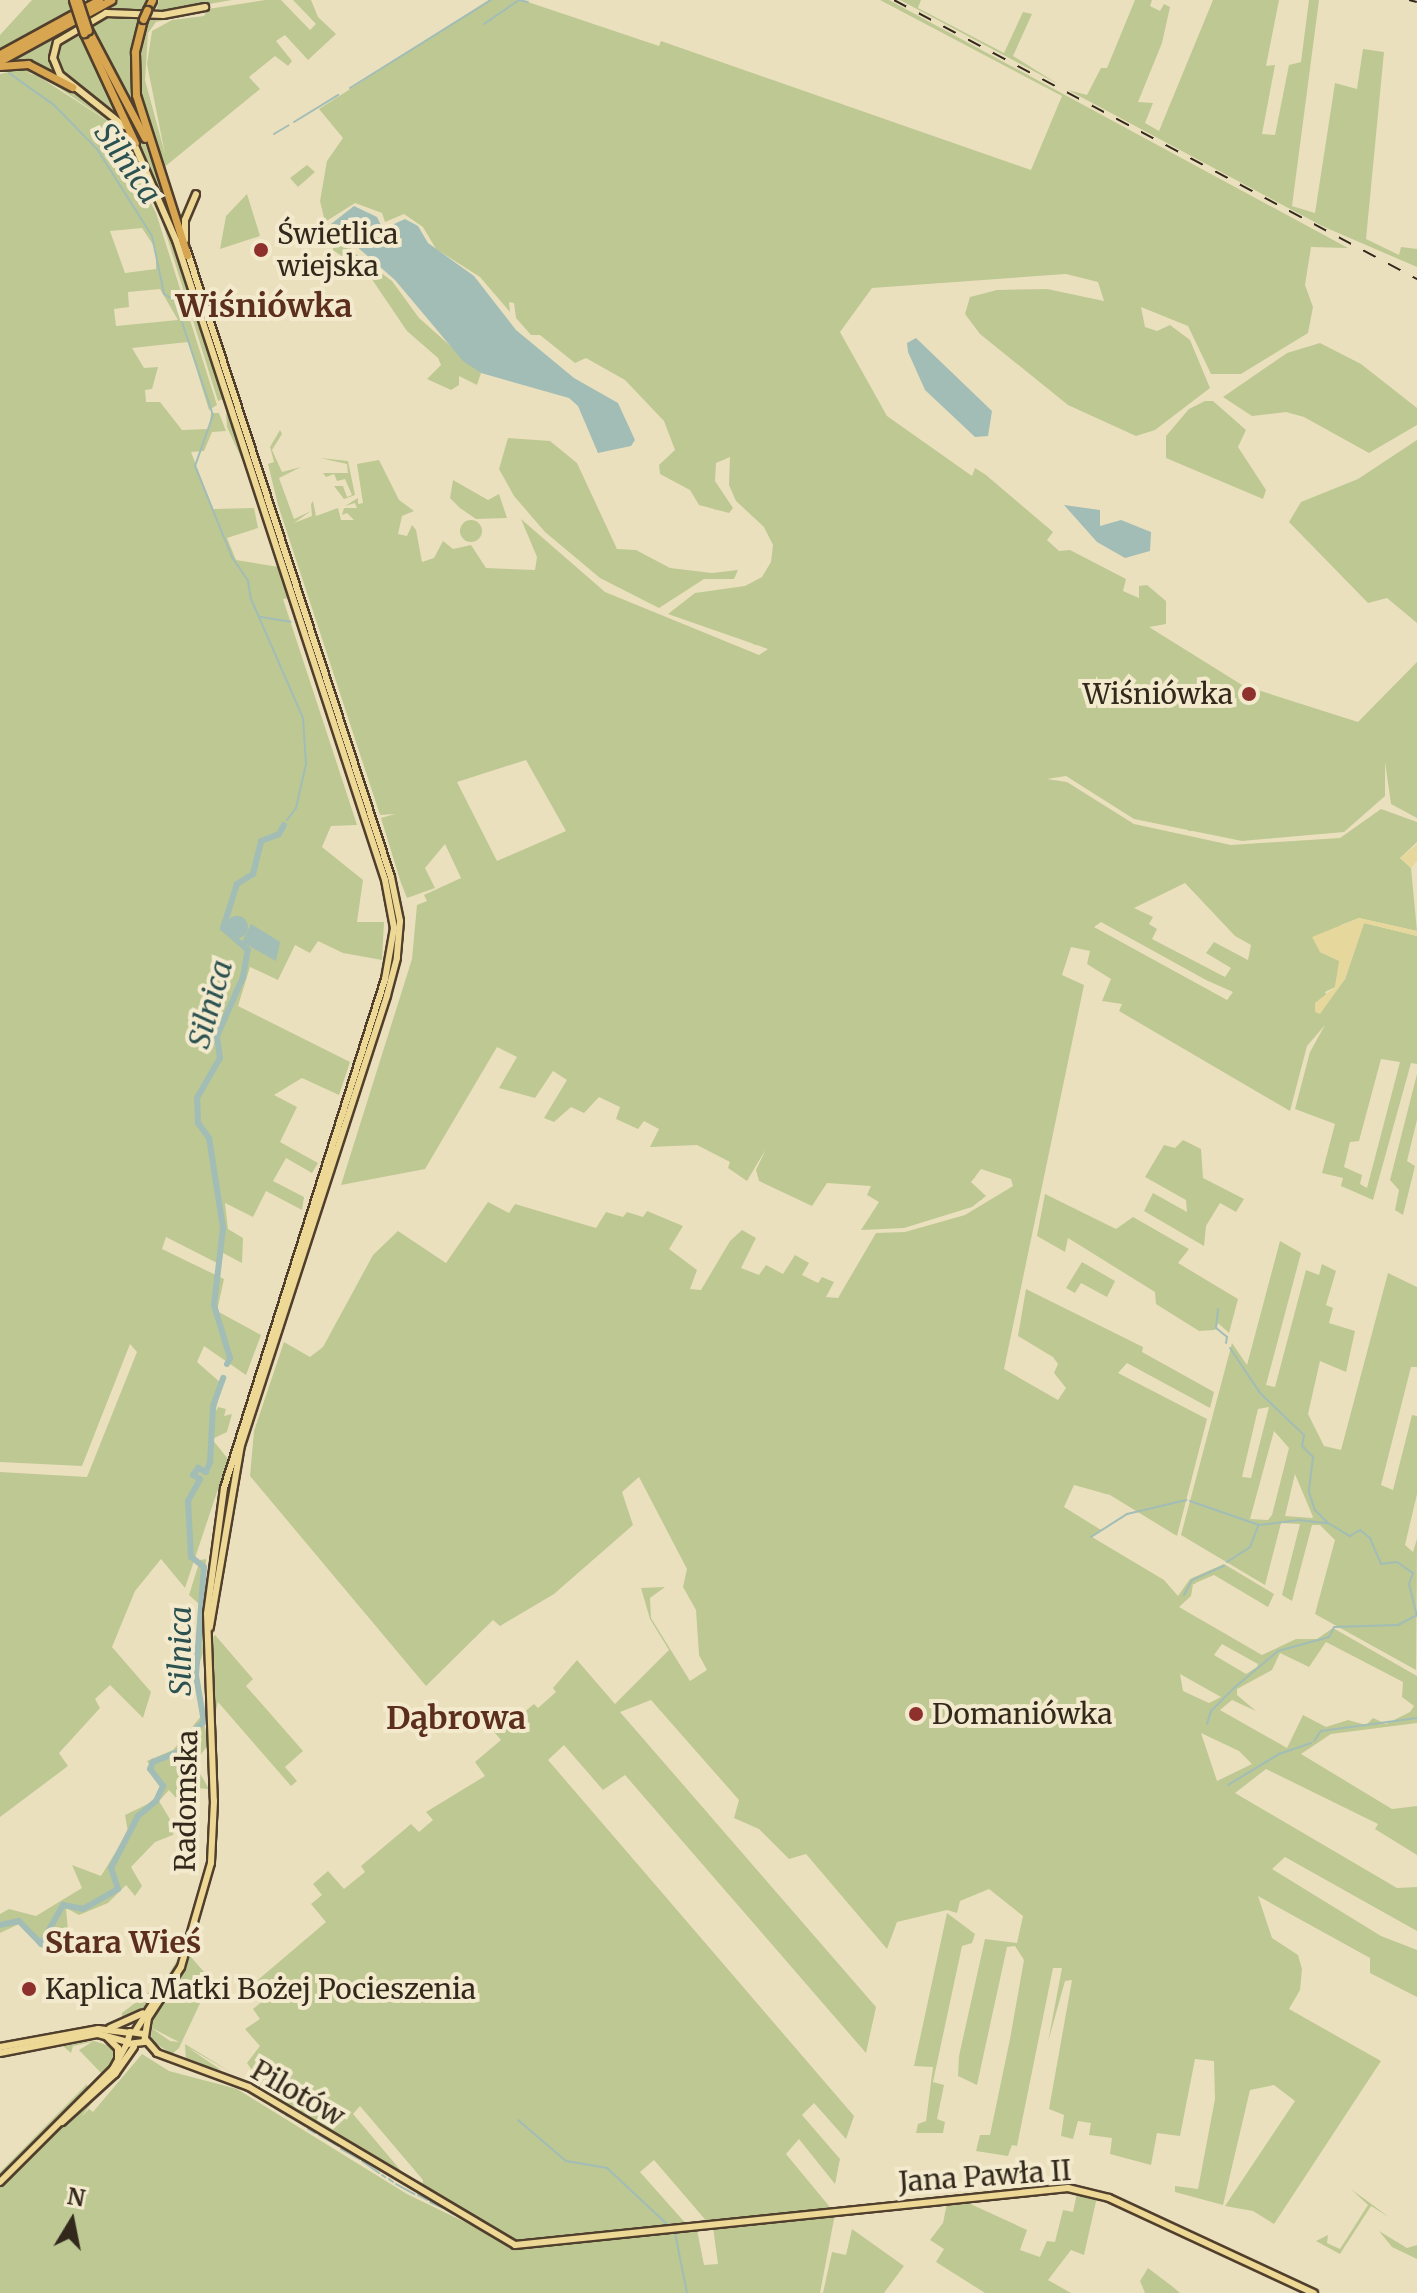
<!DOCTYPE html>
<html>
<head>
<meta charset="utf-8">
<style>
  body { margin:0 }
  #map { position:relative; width:1417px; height:2293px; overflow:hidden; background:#ebe0be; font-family:Merriweather,serif }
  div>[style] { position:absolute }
  .green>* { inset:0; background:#bec893 }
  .round { border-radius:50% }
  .sand>* { inset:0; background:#e6d79c }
  .water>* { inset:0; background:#a1bdb6 }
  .stream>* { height:2px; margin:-1px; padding:0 1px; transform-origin:1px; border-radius:1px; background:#a1bdb6 }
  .river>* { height:6px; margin:-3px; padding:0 3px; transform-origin:3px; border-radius:3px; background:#a1bdb6 }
  .roads { filter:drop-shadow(2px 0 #503f2c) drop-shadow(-2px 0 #503f2c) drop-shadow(0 2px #503f2c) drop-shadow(0 -2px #503f2c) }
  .major>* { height:6px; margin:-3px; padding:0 3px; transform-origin:3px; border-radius:3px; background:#eed896 }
  .highway>* { height:7px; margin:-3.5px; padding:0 3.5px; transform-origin:3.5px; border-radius:3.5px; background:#d8a551 }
  .rail>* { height:2px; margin-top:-1px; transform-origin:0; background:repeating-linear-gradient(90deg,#32281c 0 14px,transparent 0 28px) }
  .bridges { filter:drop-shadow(2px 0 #503f2c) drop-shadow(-2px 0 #503f2c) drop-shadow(0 2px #503f2c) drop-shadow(0 -2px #503f2c) }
  .highway-bridge>* { height:7px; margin:-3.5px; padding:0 3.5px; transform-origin:3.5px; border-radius:3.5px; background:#d8a551 }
  .dots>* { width:22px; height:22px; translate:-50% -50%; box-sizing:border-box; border:4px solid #f3eacd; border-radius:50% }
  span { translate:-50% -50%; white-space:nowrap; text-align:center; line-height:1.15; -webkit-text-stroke:8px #f3eacd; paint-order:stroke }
  .poi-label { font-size:28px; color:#32281c }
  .left { translate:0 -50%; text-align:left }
  .right { translate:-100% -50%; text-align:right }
  .street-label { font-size:28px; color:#32281c }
  .water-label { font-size:30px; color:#2b5151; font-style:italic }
  .neighbourhood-label { font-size:30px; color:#5c2e1d; font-weight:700 }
  .quarter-label { font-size:32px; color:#5c2e1d; font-weight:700 }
  .north { position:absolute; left:32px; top:2181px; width:80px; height:80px; -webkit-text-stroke:6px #f3eacd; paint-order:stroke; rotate:10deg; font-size:22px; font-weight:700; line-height:32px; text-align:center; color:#32281c }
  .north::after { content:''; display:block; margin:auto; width:28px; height:36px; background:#32281c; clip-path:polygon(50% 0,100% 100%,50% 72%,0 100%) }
</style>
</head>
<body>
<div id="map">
  <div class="green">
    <i style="clip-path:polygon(32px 0,69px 0,72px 11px,0 50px,0 35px)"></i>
    <i style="clip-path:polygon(118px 0,149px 0,143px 12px,110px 11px,86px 19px)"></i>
    <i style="clip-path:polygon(159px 0,232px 0,156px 13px)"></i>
    <i style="clip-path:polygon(265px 0,281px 0,310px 30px,316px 24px,293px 0,311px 0,318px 17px,336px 34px,308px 60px,285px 35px,276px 41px,292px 61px,288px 66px,275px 56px,249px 77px,260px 89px,162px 169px,137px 82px,147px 17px,204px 11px,156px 22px,148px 33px,145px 80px,165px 154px,147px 64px,152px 31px,172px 20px,204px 16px,208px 9px)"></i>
    <i style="clip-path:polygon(evenodd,489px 0,522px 0,659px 46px,661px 41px,1031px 170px,1062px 96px,880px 0,889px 0,1348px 248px,1311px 247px,1305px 285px,1313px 307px,1308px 333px,1241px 374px,1211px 374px,1188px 326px,1141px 307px,1145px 327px,1157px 331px,1170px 325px,1190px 340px,1210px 388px,1155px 430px,1136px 436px,1068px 405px,980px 334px,965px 314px,970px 297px,997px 290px,1047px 289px,1104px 301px,1098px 282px,1066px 274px,872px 288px,840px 332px,887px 416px,972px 476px,975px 468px,986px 475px,1053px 532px,1047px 540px,1059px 551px,1070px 550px,1126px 579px,1123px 591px,1139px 598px,1139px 586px,1147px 585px,1166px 601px,1166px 624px,1149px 627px,1242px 685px,1358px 722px,1417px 662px,1417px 818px,1391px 804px,1385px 762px,1385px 796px,1344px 832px,1242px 841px,1134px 819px,1066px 776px,1047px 779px,1067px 782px,1134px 824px,1231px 845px,1340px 838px,1381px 809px,1417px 822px,1417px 842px,1400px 858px,1411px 868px,1417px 931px,1359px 918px,1341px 925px,1320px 952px,1340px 961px,1335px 987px,1325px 992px,1329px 1000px,1345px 979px,1364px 923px,1417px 936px,1417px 1064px,1411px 1063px,1373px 1200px,1341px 1186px,1343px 1178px,1322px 1173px,1335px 1124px,1295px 1109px,1310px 1052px,1325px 1025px,1307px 1046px,1290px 1111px,1119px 1011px,1122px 1004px,1102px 1001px,1111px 979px,1087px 964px,1090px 951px,1071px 947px,1062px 975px,1084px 985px,1004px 1369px,1058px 1400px,1066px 1388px,1054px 1373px,1058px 1364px,1053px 1357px,1018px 1336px,1026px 1289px,1143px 1347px,1142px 1352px,1214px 1392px,1210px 1408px,1127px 1363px,1118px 1373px,1207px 1419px,1177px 1536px,1110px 1495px,1074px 1485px,1064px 1507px,1101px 1530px,1092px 1537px,1164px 1580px,1178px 1596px,1190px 1579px,1224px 1564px,1274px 1594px,1268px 1607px,1214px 1575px,1193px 1584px,1191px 1596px,1179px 1607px,1262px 1655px,1296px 1639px,1317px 1639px,1333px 1628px,1417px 1676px,1417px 1723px,1331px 1734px,1301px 1754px,1392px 1809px,1417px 1806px,1417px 1855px,1375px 1829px,1378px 1824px,1266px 1769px,1235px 1793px,1397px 1888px,1417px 1887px,1417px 1931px,1285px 1857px,1272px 1869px,1381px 1936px,1417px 1950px,1417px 1997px,1370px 1973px,1370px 1958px,1258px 1896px,1272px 1938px,1298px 1955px,1302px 1969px,1300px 1990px,1289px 2009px,1381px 2061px,1274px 2224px,1253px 2211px,1225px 2206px,1295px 2101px,1274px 2085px,1250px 2090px,1223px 2205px,1175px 2192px,1175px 2186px,1198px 2189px,1215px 2099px,1214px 2061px,1195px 2059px,1180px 2136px,1157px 2133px,1151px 2165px,1110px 2154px,1112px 2138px,1089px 2135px,1091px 2123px,1078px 2121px,1073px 2139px,1061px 2136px,1064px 2115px,1049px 2109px,1072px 1980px,1065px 1981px,1048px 2042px,1062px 1968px,1053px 1968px,1017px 2146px,1012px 2145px,1008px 2156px,976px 2151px,980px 2135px,990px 2135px,1010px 2039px,1024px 1960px,1015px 1946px,1007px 1947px,977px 2085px,958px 2076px,959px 2056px,985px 1939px,1017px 1943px,1023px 1916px,989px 1889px,960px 1901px,957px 1913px,947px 1910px,897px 1922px,887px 1949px,806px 1854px,789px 1859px,759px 1829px,734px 1818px,739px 1800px,651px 1700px,620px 1712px,876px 2007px,866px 2053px,625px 1775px,603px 1790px,564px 1745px,548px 1760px,854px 2116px,846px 2139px,814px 2103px,802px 2115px,840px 2159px,835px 2184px,799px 2139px,786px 2154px,829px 2206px,826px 2210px,709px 2224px,654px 2160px,640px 2172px,688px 2226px,518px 2243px,422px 2189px,423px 2180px,360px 2106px,353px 2114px,408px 2179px,255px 2088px,256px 2076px,247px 2063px,260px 2046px,245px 2029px,260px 2019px,253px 2009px,265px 1999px,253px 1984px,326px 1922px,311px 1904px,322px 1895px,313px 1884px,328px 1871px,344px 1889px,365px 1872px,361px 1866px,411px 1824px,419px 1832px,433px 1820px,426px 1812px,485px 1776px,475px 1762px,501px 1740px,489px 1726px,496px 1720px,504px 1729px,534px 1704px,538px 1708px,556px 1692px,553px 1688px,577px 1660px,615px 1704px,669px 1650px,650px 1619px,641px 1588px,665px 1587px,650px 1598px,651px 1618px,690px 1681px,707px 1670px,699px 1655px,696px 1610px,683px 1587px,687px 1569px,639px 1477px,622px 1492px,633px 1525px,554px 1594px,500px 1626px,493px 1620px,426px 1686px,250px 1476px,254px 1431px,284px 1342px,310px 1357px,323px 1347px,373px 1255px,398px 1231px,446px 1263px,488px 1202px,509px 1213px,515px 1204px,596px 1228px,606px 1212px,623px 1217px,627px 1212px,643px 1217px,647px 1211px,683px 1226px,669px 1249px,697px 1270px,690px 1289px,701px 1290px,730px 1241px,742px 1230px,756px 1238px,741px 1268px,759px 1275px,766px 1265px,783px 1274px,795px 1255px,809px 1263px,802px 1275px,818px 1283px,822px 1277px,834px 1282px,826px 1297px,838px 1298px,876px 1233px,905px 1232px,965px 1215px,1013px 1186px,1011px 1179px,981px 1169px,971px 1182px,986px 1196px,972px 1207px,904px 1228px,861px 1230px,879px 1202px,867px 1195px,871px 1186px,827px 1183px,812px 1206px,759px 1181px,756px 1170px,766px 1149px,747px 1181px,728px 1168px,730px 1162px,697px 1145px,650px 1147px,659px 1129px,644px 1121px,638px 1129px,616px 1119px,620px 1107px,599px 1097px,584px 1113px,571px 1107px,554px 1122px,544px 1118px,567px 1080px,553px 1071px,535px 1098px,499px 1088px,517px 1057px,497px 1047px,425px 1169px,341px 1185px,412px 959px,417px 905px,427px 901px,424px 895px,461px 878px,445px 844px,425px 868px,435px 888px,407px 898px,401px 883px,381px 818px,395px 814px,380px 815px,278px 505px,268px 464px,274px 462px,270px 447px,280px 430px,282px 434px,272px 450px,282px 472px,301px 467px,279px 478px,294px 519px,311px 511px,294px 523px,312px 516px,311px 504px,313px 501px,316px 516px,338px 508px,341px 520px,354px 520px,347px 513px,342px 515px,344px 508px,357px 508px,355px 503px,345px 506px,358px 498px,358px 504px,363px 503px,357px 464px,379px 460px,399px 500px,414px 511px,402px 516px,398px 534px,407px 536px,412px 525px,416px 530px,422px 562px,434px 558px,443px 541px,453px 549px,471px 545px,486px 568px,535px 570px,537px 557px,521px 519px,605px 592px,759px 655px,768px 649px,668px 614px,695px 593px,745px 586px,762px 577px,771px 562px,773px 545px,764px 527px,736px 501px,729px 485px,730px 457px,716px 463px,715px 481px,733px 508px,729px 513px,699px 505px,690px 490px,660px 474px,659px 465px,675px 450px,664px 421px,625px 380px,586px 358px,575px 363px,540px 335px,531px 335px,516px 318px,514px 303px,509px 302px,510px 312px,480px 277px,436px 249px,423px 227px,404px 214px,385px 222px,382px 213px,355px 203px,325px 222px,320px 201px,327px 161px,343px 138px,319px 109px,489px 0,526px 760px,566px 831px,497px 861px,457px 782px,526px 760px,489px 0,1185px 883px,1235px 936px,1251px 945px,1248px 960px,1214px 942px,1206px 953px,1231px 968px,1225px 977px,1152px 939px,1157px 929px,1149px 924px,1153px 917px,1134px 908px,1185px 883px,489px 0,1101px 922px,1206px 980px,1233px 992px,1227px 1000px,1094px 927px,1101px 922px,489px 0,1381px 1059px,1400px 1062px,1367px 1188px,1360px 1184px,1362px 1175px,1344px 1167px,1350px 1142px,1359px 1141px,1381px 1059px,489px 0,1326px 1642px,1403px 1682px,1402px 1697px,1414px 1706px,1410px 1712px,1386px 1724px,1373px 1718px,1366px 1725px,1348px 1720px,1326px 1727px,1303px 1715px,1287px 1748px,1220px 1710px,1232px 1700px,1256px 1711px,1237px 1695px,1237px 1689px,1272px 1670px,1280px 1653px,1309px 1667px,1326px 1642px,489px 0,1222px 1644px,1258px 1664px,1257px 1667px,1246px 1674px,1214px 1655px,1222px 1644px,489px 0,1180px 1674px,1221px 1697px,1209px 1703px,1183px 1691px,1180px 1674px,489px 0,1201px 1733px,1239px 1751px,1252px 1764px,1217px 1781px,1201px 1733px)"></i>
    <i style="clip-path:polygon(900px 0,921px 0,918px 8px,1004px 53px,1023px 12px,1032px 14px,1013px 56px,1058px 84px)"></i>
    <i style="clip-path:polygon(1135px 0,1152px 0,1150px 6px,1160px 11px,1164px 4px,1170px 7px,1162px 43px,1138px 102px,1153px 103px,1145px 123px,1159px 131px,1213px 0,1279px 0,1266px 66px,1275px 65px,1262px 134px,1275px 135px,1289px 65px,1301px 62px,1309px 0,1319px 0,1292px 206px,1315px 213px,1335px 83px,1357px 89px,1363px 49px,1384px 52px,1366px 239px,1399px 255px,1401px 247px,1417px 249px,1417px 267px,1322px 226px,1068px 90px,1087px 95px,1101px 68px,1107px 68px)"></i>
    <i style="clip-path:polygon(108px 14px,142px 16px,131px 66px,144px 132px,87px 22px)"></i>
    <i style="clip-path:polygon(76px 24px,51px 51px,60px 78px,32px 63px,8px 60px)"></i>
    <i style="clip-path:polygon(78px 28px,117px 112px,62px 75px,55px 62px,62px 39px)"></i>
    <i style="clip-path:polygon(21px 64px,102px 106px,120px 124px,164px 215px,223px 399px,218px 401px,162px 221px,114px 125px,37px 73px,0 72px,0 67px)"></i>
    <i style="clip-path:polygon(evenodd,19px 70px,38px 76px,109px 122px,156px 213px,217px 405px,209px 410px,188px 342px,132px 348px,144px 368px,158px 367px,152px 389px,145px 390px,146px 402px,160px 402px,182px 430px,209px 429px,211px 413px,219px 413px,226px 431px,212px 432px,204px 451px,191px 452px,213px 509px,254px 508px,258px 528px,227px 538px,236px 560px,279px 567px,289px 598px,283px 599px,357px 825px,331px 826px,322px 847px,363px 880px,357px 922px,384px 922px,382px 960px,343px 953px,318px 941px,310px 953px,295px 945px,278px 980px,250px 967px,238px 1006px,350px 1062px,339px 1095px,302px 1078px,274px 1095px,297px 1107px,280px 1142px,318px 1163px,312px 1173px,286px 1158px,273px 1181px,304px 1197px,302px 1210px,266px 1191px,253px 1217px,225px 1203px,228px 1229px,243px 1238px,242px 1263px,223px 1253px,221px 1265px,166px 1237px,162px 1249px,224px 1279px,217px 1311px,261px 1335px,246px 1375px,204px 1346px,197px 1362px,222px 1384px,215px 1413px,218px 1407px,226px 1409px,224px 1416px,232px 1414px,227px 1432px,212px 1439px,228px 1459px,185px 1588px,161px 1559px,135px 1591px,112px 1647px,151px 1692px,143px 1718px,110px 1685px,95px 1699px,100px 1708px,59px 1753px,68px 1766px,0 1817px,0 1472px,87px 1477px,137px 1352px,130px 1344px,82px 1466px,0 1462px,0 74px,19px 70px,142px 228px,156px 249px,156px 269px,125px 273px,110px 231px,142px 228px,19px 70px,160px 289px,178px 320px,116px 326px,114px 309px,129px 307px,128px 292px,160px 289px)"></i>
    <i style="clip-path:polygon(113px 87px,144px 141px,177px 231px,176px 232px)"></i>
    <i style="clip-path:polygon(307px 165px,315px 172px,298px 187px,290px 178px)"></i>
    <i style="clip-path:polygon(247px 194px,260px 236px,220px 249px,226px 216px)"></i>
    <i style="clip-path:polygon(334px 228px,357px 255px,392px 281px,419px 318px,481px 373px,477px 385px,459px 376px,459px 385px,451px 390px,427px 379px,441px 365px,438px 358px,407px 331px,369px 275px,333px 250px)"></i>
    <i style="clip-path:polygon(1320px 343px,1361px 364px,1417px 408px,1417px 425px,1369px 453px,1304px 417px,1286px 412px,1252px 416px,1223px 397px,1287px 353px)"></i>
    <i style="clip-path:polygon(1205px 401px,1213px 401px,1246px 430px,1238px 447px,1266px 490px,1263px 499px,1166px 458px,1166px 436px,1189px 409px)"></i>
    <i style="clip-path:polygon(226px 412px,234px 428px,249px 475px,227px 427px)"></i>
    <i style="clip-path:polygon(508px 438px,550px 441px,577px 463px,617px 549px,636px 550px,670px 568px,712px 573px,738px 570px,734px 579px,704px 579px,659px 608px,600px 578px,545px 532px,514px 496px,499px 469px)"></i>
    <i style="clip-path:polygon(1417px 440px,1417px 623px,1387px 598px,1368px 603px,1289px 522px,1301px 502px,1358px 479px)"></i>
    <i style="clip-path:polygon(320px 458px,348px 461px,355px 495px,344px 499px,334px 486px,343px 486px,347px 497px,352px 495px,345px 479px,337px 481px,334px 474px,326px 477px,323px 473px,348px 473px,347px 464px)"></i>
    <i style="clip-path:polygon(453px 480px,488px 500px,499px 494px,507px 518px,476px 519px,460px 508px,450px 498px)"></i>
    <i class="round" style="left:460px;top:520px;width:22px;height:22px"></i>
    <i style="clip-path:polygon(1417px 1074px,1417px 1120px,1407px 1161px,1415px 1166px,1403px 1215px,1395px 1210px,1399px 1190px,1390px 1180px)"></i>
    <i style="clip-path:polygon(1183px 1140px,1201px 1149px,1203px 1178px,1244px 1199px,1236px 1212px,1220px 1203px,1206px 1226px,1204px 1246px,1144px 1211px,1153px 1193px,1187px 1212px,1186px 1200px,1145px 1177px,1164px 1145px,1175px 1148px)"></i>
    <i style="clip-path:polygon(1045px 1194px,1116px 1229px,1133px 1217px,1189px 1249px,1178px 1263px,1238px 1299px,1229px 1333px,1218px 1323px,1215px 1330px,1199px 1331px,1156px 1304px,1155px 1292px,1068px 1238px,1065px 1252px,1037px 1236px)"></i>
    <i style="clip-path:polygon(evenodd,1280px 1241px,1301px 1253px,1266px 1385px,1275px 1387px,1306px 1270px,1319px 1275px,1322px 1264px,1336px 1271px,1326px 1305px,1333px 1308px,1329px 1323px,1355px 1331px,1346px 1372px,1320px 1361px,1308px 1414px,1324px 1446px,1341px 1450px,1388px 1273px,1417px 1287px,1417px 1367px,1411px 1367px,1381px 1485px,1393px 1490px,1412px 1415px,1417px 1416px,1417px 1494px,1405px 1545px,1413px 1552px,1417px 1539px,1416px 1670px,1315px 1614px,1335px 1540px,1320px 1525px,1312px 1525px,1292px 1601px,1282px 1595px,1300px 1524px,1281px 1523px,1265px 1585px,1181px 1535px,1232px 1343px,1247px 1365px,1280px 1241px,1269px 1407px,1251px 1478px,1242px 1477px,1258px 1409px,1269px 1407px,1280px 1241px,1274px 1431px,1289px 1448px,1272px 1515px,1268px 1520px,1250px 1519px,1274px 1431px,1280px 1241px,1295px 1474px,1313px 1517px,1312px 1518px,1285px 1516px,1295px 1474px)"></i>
    <i style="clip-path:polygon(1082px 1262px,1115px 1281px,1107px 1297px,1081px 1283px,1075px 1293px,1066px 1288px)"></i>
    <i style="clip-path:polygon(206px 1559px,203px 1653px,196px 1674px,199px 1604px,189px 1595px,200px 1560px)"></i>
    <i style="clip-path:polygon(215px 1635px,253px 1679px,246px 1686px,303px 1751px,285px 1767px,297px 1781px,291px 1786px,218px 1702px,215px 1715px,210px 1641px)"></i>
    <i style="clip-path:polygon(202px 1715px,209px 1744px,194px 1763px,209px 1789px,184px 1787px,177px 1799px,169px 1790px,159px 1801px,174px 1826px,173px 1835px,155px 1842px,131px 1867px,142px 1886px,135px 1896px,126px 1885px,108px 1903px,79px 1915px,66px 1908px,69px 1942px,42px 1948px,19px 1924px,0 1933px,0 1914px,9px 1909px,36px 1916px,82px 1888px,72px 1865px,101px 1876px,128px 1832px,125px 1815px,156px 1800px,162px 1784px,147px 1761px,173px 1750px)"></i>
    <i style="clip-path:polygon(947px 1913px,975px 1934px,972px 1943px,962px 1946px,933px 2082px,944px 2085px,937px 2119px,945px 2122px,943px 2133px,916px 2133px,918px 2124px,926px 2121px,933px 2067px,914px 2066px)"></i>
    <i style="clip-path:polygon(183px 1950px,170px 1976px,141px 2014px,122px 2021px,122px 2013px,166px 1979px)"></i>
    <i style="clip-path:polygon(195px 1951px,191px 1957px,211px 1980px,179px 2048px,172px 2054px,152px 2041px,150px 2027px,170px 2041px,179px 2042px,148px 2026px,189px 1953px)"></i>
    <i style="clip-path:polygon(94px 2041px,116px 2048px,114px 2062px,103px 2075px,79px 2050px,92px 2042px,73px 2046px,71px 2053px,63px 2046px)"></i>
    <i style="clip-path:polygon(185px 2044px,234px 2074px,187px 2047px,221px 2070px,186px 2062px)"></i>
    <i style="clip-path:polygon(130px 2054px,81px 2117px,89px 2109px,93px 2112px,142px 2054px,169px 2071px,237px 2089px,407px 2194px,516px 2247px,697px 2230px,704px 2265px,718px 2264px,713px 2227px,835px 2214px,820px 2293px,0 2293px,0 2186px)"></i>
    <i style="clip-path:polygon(87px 2084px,88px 2089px,0 2177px,0 2172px)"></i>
    <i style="clip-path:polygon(1351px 2189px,1389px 2217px,1371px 2206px,1340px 2254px,1316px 2241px,1328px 2235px,1327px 2243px,1340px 2249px,1368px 2205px)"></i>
    <i style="clip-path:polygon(1077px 2193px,1097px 2197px,1084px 2255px,1071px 2250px,1048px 2280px,1071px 2293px,985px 2293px,936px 2262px,944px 2249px,930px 2240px,943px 2223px,947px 2203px,964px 2201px,1027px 2230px,1020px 2250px,1040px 2257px,1047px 2241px,1055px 2242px,1063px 2210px,1073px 2212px)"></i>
    <i style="clip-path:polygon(852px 2229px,904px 2266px,884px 2293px,823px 2293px,832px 2252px,846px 2255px)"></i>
    <i style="clip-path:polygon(1379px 2231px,1407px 2248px,1417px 2245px,1417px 2259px,1392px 2247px)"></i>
    <i style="clip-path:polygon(1148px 2268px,1173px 2287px,1180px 2293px,1145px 2293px,1140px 2281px)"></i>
  </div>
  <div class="sand">
    <i style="clip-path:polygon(1417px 844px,1417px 861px,1411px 868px,1400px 858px)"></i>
    <i style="clip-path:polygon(1359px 918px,1417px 931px,1417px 936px,1364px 923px,1345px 979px,1320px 1014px,1315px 1012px,1315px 1003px,1335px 987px,1339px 961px,1320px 952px,1312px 937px)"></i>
  </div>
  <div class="water">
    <i style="clip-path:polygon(354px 206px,377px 217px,383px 229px,405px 219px,418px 226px,428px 243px,474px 276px,516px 330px,574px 378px,618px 403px,635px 440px,631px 446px,598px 453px,578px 406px,569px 398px,481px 373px,463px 361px,395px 280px,331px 224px)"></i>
    <i style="clip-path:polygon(916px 338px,992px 411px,988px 436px,975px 437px,925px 390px,908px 352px,907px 343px)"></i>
    <i style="clip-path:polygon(1064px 505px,1100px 510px,1100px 526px,1121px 520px,1151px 532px,1150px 551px,1125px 558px,1097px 542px)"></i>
    <i class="round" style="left:226px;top:916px;width:22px;height:22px"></i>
    <i style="clip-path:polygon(251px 924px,280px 942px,276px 961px,242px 942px)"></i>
  </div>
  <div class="stream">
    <i style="left:519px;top:0;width:9px;rotate:13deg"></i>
    <i style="left:484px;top:24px;width:42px;rotate:-34.4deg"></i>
    <i style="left:9px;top:73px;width:55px;rotate:35.4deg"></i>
    <i style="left:54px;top:105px;width:62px;rotate:45.7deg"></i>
    <i style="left:97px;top:149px;width:103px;rotate:57.7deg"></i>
    <i style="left:152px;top:236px;width:59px;rotate:78.3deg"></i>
    <i style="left:164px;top:294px;width:12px;rotate:31deg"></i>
    <i style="left:350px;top:88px;width:166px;rotate:-32deg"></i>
    <i style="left:294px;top:122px;width:52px;rotate:-31.5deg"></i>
    <i style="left:274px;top:134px;width:17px;rotate:-31deg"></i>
    <i style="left:176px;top:304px;width:117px;rotate:71.6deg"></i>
    <i style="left:213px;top:415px;width:54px;rotate:109.4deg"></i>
    <i style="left:195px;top:466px;width:98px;rotate:67.9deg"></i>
    <i style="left:232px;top:557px;width:29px;rotate:56deg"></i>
    <i style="left:248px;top:581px;width:18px;rotate:81deg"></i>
    <i style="left:251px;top:599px;width:130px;rotate:66.4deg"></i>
    <i style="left:303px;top:718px;width:46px;rotate:86.3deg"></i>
    <i style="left:306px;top:764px;width:45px;rotate:102.8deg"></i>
    <i style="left:296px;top:808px;width:15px;rotate:127deg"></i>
    <i style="left:261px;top:617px;width:30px;rotate:9deg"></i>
    <i style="left:1218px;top:1309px;width:19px;rotate:96deg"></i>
    <i style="left:1216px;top:1328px;width:14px;rotate:39deg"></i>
    <i style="left:1227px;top:1337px;width:6px;rotate:99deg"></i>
    <i style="left:1230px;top:1348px;width:54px;rotate:56.3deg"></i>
    <i style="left:1260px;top:1393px;width:61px;rotate:43.7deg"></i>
    <i style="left:1304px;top:1435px;width:11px;rotate:100deg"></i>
    <i style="left:1302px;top:1446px;width:16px;rotate:45deg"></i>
    <i style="left:1313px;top:1457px;width:35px;rotate:97deg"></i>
    <i style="left:1309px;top:1492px;width:19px;rotate:72deg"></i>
    <i style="left:1315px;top:1510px;width:18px;rotate:45deg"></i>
    <i style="left:1190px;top:1501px;width:73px;rotate:19.2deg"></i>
    <i style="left:1259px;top:1525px;width:39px;rotate:-7deg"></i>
    <i style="left:1298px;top:1520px;width:30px;rotate:6deg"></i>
    <i style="left:1328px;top:1523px;width:26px;rotate:31deg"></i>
    <i style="left:1350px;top:1536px;width:12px;rotate:-31deg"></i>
    <i style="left:1360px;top:1530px;width:13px;rotate:39deg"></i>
    <i style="left:1370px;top:1538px;width:28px;rotate:67deg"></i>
    <i style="left:1381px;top:1564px;width:16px;rotate:-7deg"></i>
    <i style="left:1397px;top:1562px;width:19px;rotate:35deg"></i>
    <i style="left:1413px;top:1573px;width:12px;rotate:110deg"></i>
    <i style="left:1409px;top:1584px;width:33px;rotate:76deg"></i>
    <i style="left:1091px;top:1537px;width:43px;rotate:-32.6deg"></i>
    <i style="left:1127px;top:1514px;width:61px;rotate:-13.3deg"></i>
    <i style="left:1227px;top:1562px;width:27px;rotate:-33deg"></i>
    <i style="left:1250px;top:1547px;width:22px;rotate:-69deg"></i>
    <i style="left:1184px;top:1595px;width:17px;rotate:-62deg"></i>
    <i style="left:1192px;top:1580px;width:35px;rotate:-24deg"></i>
    <i style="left:1207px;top:1724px;width:14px;rotate:-73deg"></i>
    <i style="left:1211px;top:1711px;width:33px;rotate:-45deg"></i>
    <i style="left:1234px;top:1688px;width:57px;rotate:-40.1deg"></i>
    <i style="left:1278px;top:1651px;width:53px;rotate:-15.4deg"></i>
    <i style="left:1329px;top:1637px;width:11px;rotate:-63deg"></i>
    <i style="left:1334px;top:1627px;width:64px;rotate:-1.8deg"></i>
    <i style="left:1398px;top:1625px;width:19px;rotate:-28deg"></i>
    <i style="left:1314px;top:1741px;width:12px;rotate:-55deg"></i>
    <i style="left:1321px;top:1731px;width:97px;rotate:-7.7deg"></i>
    <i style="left:1228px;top:1785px;width:60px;rotate:-31.3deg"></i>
    <i style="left:1279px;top:1754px;width:34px;rotate:-19deg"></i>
    <i style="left:241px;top:2087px;width:9px;rotate:32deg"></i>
    <i style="left:270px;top:2105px;width:2px;rotate:27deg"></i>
    <i style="left:275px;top:2108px;width:9px;rotate:32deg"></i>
    <i style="left:286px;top:2115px;width:7px;rotate:27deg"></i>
    <i style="left:295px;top:2120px;width:12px;rotate:31deg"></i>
    <i style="left:518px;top:2120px;width:63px;rotate:40.5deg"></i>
    <i style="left:566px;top:2161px;width:42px;rotate:9.7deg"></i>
    <i style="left:607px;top:2168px;width:86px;rotate:43.1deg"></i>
    <i style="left:308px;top:2129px;width:8px;rotate:30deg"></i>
    <i style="left:319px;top:2135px;width:22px;rotate:30deg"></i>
    <i style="left:341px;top:2149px;width:21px;rotate:29deg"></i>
    <i style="left:362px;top:2161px;width:21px;rotate:35deg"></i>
    <i style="left:382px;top:2175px;width:4px;rotate:34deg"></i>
    <i style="left:389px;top:2179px;width:5px;rotate:37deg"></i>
    <i style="left:396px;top:2184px;width:21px;rotate:29deg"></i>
    <i style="left:418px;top:2195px;width:11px;rotate:27deg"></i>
    <i style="left:430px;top:2202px;width:14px;rotate:25deg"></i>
    <i style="left:445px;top:2209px;width:9px;rotate:32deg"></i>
    <i style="left:675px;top:2233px;width:61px;rotate:78.7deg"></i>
  </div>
  <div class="river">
    <i style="left:227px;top:1364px;width:7px;rotate:-63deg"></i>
    <i style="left:230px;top:1358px;width:55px;rotate:-106.8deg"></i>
    <i style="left:214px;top:1305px;width:78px;rotate:-83.3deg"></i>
    <i style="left:223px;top:1228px;width:91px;rotate:-98.8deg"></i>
    <i style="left:209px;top:1138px;width:19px;rotate:-126deg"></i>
    <i style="left:198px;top:1123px;width:25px;rotate:-92deg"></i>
    <i style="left:197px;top:1098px;width:46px;rotate:-60.1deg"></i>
    <i style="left:220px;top:1058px;width:22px;rotate:-98deg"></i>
    <i style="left:217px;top:1036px;width:64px;rotate:-66.2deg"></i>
    <i style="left:243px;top:977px;width:27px;rotate:-80deg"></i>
    <i style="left:248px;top:950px;width:33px;rotate:-139deg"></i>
    <i style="left:223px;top:928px;width:46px;rotate:-72.3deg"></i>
    <i style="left:237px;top:884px;width:19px;rotate:-32deg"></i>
    <i style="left:253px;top:874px;width:34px;rotate:-76deg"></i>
    <i style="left:261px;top:841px;width:19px;rotate:-21deg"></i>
    <i style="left:279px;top:834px;width:10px;rotate:-61deg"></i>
    <i style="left:0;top:1925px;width:19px;rotate:-12deg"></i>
    <i style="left:19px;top:1921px;width:32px;rotate:46deg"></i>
    <i style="left:41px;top:1944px;width:45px;rotate:-60.6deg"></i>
    <i style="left:63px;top:1905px;width:20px;rotate:11deg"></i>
    <i style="left:83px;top:1909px;width:40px;rotate:-29.7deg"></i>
    <i style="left:118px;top:1889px;width:22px;rotate:-108deg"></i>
    <i style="left:111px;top:1868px;width:59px;rotate:-62.6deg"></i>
    <i style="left:138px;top:1816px;width:23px;rotate:-40deg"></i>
    <i style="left:156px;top:1801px;width:17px;rotate:-65deg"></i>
    <i style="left:163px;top:1786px;width:21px;rotate:-127deg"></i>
    <i style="left:150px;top:1769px;width:8px;rotate:-67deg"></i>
    <i style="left:153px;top:1762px;width:32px;rotate:-22deg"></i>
    <i style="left:183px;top:1750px;width:9px;rotate:-103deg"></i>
    <i style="left:181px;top:1741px;width:30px;rotate:-40deg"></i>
    <i style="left:204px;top:1722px;width:48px;rotate:-99.7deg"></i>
    <i style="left:196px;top:1675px;width:108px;rotate:-85.8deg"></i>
    <i style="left:204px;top:1567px;width:16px;rotate:-142deg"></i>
    <i style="left:191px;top:1557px;width:56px;rotate:-93.1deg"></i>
    <i style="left:188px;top:1501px;width:25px;rotate:-61deg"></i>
    <i style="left:200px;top:1479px;width:8px;rotate:-150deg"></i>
    <i style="left:193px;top:1475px;width:9px;rotate:-54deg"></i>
    <i style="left:198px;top:1468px;width:9px;rotate:27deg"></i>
    <i style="left:206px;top:1472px;width:11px;rotate:-68deg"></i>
    <i style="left:210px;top:1462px;width:56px;rotate:-86.9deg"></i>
    <i style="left:213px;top:1406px;width:30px;rotate:-70deg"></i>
  </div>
  <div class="roads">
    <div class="major">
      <i style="left:124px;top:126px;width:82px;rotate:-141.4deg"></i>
      <i style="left:60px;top:75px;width:18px;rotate:-112deg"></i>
      <i style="left:53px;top:58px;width:16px;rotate:-76deg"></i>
      <i style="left:57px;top:42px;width:57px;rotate:-30.6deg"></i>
      <i style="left:106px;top:13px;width:57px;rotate:2deg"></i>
      <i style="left:163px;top:15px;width:43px;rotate:-10.8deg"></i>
      <i style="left:132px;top:139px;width:110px;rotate:66.5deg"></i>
      <i style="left:176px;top:240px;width:673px;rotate:71.91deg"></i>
      <i style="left:385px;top:880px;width:49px;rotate:79.4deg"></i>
      <i style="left:394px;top:928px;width:52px;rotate:100deg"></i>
      <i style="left:385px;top:979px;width:534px;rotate:107.55deg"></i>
      <i style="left:224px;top:1488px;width:127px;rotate:97.7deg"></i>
      <i style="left:207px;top:1614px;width:187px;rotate:87.9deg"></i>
      <i style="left:214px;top:1801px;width:62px;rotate:92.8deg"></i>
      <i style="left:211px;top:1863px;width:108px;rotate:106.1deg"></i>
      <i style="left:181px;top:1967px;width:61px;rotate:122.9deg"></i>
      <i style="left:148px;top:2018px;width:24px;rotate:99deg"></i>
      <i style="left:144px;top:2042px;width:17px;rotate:173deg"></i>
      <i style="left:127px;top:2044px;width:12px;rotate:-76deg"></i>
      <i style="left:130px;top:2032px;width:14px;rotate:8deg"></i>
      <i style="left:185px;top:240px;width:20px;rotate:-90deg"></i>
      <i style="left:185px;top:220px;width:28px;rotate:-67deg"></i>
      <i style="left:187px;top:251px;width:658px;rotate:71.95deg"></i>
      <i style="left:391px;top:877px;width:45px;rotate:78.4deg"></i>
      <i style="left:400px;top:921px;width:37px;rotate:95deg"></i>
      <i style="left:397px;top:958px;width:39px;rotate:105deg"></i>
      <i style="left:387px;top:996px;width:472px;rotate:108deg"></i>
      <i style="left:241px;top:1445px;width:185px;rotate:99.7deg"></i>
      <i style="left:110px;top:2028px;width:36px;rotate:-24deg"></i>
      <i style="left:136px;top:2030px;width:52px;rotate:-57.5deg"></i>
      <i style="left:107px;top:2037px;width:16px;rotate:45deg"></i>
      <i style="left:118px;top:2048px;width:12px;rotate:90deg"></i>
      <i style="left:145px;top:2039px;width:18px;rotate:49deg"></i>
      <i style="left:157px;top:2053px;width:98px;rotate:20.3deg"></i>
      <i style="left:249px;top:2087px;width:309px;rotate:30.7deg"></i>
      <i style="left:515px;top:2245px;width:556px;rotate:-5.88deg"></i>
      <i style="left:1068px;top:2188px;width:42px;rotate:13.7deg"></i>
      <i style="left:1109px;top:2198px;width:226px;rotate:24.9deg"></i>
      <i style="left:0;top:2047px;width:100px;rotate:-10.4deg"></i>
      <i style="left:98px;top:2029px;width:31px;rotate:7deg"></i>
      <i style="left:0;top:2053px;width:100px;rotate:-11deg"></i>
      <i style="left:98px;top:2034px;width:28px;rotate:15deg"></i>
      <i style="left:62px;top:2122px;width:72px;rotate:-42.2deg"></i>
      <i style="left:115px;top:2074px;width:33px;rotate:-55deg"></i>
      <i style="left:0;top:2182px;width:160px;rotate:-45deg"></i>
      <i style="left:113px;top:2069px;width:29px;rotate:-61deg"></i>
    </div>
    <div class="highway">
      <i style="left:147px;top:10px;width:11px;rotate:-63deg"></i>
      <i style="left:143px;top:19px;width:34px;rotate:104deg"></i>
      <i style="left:135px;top:52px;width:43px;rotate:88.7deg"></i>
      <i style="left:136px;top:95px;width:168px;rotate:72.3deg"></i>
      <i style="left:88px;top:30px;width:122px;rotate:62.2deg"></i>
      <i style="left:84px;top:33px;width:121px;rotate:65.1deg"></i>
      <i style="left:0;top:54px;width:113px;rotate:-28.6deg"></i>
      <i style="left:0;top:61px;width:127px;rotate:-28.8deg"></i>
      <i style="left:0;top:66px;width:28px;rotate:-4deg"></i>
      <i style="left:28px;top:64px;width:50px;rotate:27.6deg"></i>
    </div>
  </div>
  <div class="rail">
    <i style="left:894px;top:0;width:593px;rotate:28.08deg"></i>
    <i style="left:1409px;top:0;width:8px;rotate:14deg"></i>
  </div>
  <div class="bridges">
    <div class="highway-bridge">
      <i style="left:73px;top:0;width:35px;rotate:72deg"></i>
      <i style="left:78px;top:0;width:32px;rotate:72deg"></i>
      <i style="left:143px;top:19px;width:10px;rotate:-66deg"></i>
    </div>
  </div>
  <div class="dots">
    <i style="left:261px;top:250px;background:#8e302b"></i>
    <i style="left:1249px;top:694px;background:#8e302b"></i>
    <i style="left:916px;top:1714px;background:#8e302b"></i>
    <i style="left:29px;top:1989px;background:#8e302b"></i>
  </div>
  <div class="poi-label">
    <span class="left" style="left:277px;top:250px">Świetlica<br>wiejska</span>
    <span class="right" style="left:1233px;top:694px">Wiśniówka</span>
    <span class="left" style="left:932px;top:1714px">Domaniówka</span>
    <span class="left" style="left:45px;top:1989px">Kaplica Matki Bożej Pocieszenia</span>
  </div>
  <div class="street-label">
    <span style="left:186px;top:1801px;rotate:-89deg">Radomska</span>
    <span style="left:298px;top:2093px;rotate:30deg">Pilotów</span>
    <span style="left:985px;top:2176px;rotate:-4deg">Jana Pawła II</span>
  </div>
  <div class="water-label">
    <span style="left:128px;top:163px;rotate:55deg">Silnica</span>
    <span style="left:210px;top:1004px;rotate:-74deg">Silnica</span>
    <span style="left:180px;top:1651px;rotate:-90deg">Silnica</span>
  </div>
  <div class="neighbourhood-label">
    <span style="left:123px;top:1942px">Stara Wieś</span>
  </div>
  <div class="quarter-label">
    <span style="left:264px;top:306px">Wiśniówka</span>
    <span style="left:456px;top:1718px">Dąbrowa</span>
  </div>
  <div class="north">N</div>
</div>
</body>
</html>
